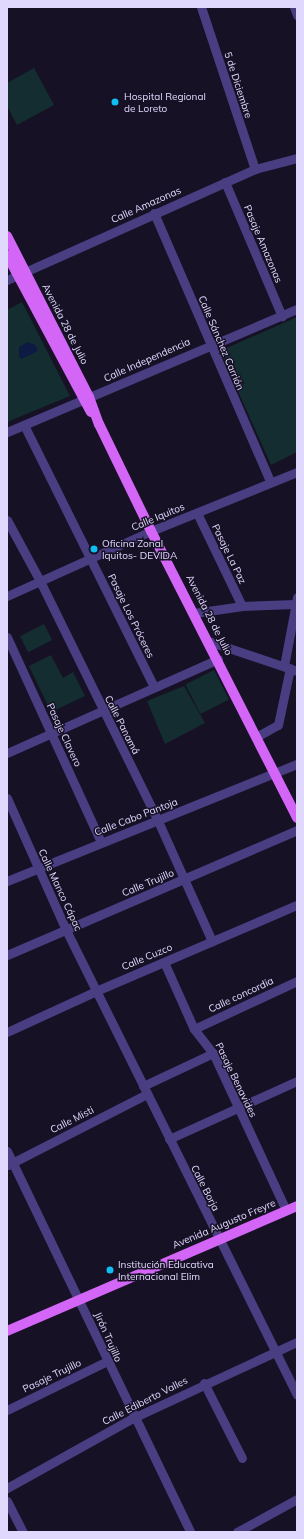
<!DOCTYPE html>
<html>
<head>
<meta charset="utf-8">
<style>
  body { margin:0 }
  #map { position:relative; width:304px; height:1539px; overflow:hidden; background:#171126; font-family:Mulish,sans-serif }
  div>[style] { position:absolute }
  .green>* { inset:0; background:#142d30; transform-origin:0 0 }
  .water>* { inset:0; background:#0d1a43 }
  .minor>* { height:9px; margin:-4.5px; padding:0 4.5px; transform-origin:4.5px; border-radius:4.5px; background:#4a3e83 }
  .major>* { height:10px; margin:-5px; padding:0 5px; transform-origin:5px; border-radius:5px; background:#d365f7 }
  .dots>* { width:11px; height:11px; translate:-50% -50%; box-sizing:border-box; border:2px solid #171126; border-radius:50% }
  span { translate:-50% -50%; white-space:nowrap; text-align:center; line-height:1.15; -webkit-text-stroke:3px #171126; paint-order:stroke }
  .street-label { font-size:10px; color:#e1d8fd }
  .poi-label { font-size:10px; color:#e1d8fd }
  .left { translate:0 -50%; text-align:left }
  .frame { position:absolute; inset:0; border:8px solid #e1d8fd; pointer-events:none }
</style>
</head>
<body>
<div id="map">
  <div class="green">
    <i style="clip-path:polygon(34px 68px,54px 105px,17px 125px,7px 106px,7px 83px)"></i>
    <i style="clip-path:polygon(22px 302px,70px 396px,7px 422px,7px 310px)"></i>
    <i style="clip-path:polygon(297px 317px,297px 452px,271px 465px,220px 351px)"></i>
    <i style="left:44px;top:624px;width:18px;height:27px;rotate:63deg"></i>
    <i style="clip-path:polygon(51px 655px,63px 678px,73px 672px,85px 696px,51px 712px,29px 666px)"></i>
    <i style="left:214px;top:670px;width:33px;height:32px;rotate:63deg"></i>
    <i style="clip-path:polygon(184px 686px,205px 723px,165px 744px,147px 701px)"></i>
  </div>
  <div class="water">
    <i style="clip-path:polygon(28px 342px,35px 345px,38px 351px,21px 359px,19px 356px,19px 347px)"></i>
  </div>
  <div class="minor">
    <i style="left:201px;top:7px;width:171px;rotate:71.6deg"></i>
    <i style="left:294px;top:7px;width:9px;rotate:69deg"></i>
    <i style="left:225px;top:182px;width:146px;rotate:67deg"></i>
    <i style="left:154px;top:213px;width:292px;rotate:66.6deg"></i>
    <i style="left:7px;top:280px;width:272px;rotate:-24.1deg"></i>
    <i style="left:255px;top:169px;width:43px;rotate:-14.7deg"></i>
    <i style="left:24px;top:425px;width:292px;rotate:63.6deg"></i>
    <i style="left:7px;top:432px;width:315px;rotate:-23deg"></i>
    <i style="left:197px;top:513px;width:103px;rotate:64.2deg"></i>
    <i style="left:7px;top:520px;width:69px;rotate:61.6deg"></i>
    <i style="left:40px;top:581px;width:267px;rotate:63.8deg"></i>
    <i style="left:158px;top:821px;width:132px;rotate:65.8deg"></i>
    <i style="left:7px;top:596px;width:158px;rotate:-24.3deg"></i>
    <i style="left:151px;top:531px;width:157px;rotate:-22deg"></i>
    <i style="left:194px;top:613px;width:49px;rotate:-8.3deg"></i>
    <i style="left:242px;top:606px;width:53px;rotate:-2.2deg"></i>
    <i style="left:7px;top:637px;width:226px;rotate:65.4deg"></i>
    <i style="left:208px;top:641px;width:94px;rotate:18.6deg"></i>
    <i style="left:284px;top:666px;width:70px;rotate:-79.3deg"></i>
    <i style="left:256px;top:737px;width:25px;rotate:-29deg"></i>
    <i style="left:278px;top:725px;width:58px;rotate:-78.1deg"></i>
    <i style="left:7px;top:753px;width:231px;rotate:-24deg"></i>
    <i style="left:7px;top:798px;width:145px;rotate:65.9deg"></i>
    <i style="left:66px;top:930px;width:519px;rotate:63.58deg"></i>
    <i style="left:7px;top:881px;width:313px;rotate:-22deg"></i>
    <i style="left:7px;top:955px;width:316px;rotate:-23.3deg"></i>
    <i style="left:164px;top:962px;width:73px;rotate:65.9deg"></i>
    <i style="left:194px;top:1029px;width:31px;rotate:52deg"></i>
    <i style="left:213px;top:1053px;width:173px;rotate:65.1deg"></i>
    <i style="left:194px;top:1029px;width:114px;rotate:-25deg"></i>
    <i style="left:7px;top:1032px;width:98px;rotate:-24.7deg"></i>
    <i style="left:96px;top:991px;width:219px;rotate:-23.2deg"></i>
    <i style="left:143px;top:1086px;width:77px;rotate:-25.2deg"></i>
    <i style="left:169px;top:1139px;width:141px;rotate:-24.4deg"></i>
    <i style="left:7px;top:1151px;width:423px;rotate:64.3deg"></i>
    <i style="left:8px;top:1165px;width:156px;rotate:-27.1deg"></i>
    <i style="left:204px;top:1383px;width:84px;rotate:63.1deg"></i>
    <i style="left:7px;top:1410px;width:111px;rotate:-26.1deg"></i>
    <i style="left:7px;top:1488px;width:144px;rotate:-29.1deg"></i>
    <i style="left:133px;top:1418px;width:181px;rotate:-24.9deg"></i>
    <i style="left:7px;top:1501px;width:35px;rotate:63deg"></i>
    <i style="left:237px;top:1532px;width:68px;rotate:-28.8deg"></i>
  </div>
  <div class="major">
    <i style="left:7px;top:236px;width:181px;rotate:63deg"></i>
    <i style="left:89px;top:397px;width:29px;rotate:70deg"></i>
    <i style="left:99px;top:424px;width:119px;rotate:64.1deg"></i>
    <i style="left:151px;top:531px;width:322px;rotate:63deg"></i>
    <i style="left:7px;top:255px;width:178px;rotate:61.9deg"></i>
    <i style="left:7px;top:1331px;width:316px;rotate:-23.3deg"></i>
  </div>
  <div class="dots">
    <i style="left:115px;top:102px;background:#0fbef2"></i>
    <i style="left:94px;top:549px;background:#0fbef2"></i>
    <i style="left:110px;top:1270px;background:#0fbef2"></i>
  </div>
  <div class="street-label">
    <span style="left:238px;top:85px;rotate:72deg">5 de Diciembre</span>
    <span style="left:146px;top:205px;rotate:-24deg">Calle Amazonas</span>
    <span style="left:263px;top:244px;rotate:67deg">Pasaje Amazonas</span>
    <span style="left:65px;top:324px;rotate:63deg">Avenida 28 de Julio</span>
    <span style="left:221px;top:343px;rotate:67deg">Calle Sánchez Carrión</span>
    <span style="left:147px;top:360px;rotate:-24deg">Calle Independencia</span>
    <span style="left:158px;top:517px;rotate:-23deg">Calle Iquitos</span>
    <span style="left:229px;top:554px;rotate:64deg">Pasaje La Paz</span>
    <span style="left:209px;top:615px;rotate:63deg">Avenida 28 de Julio</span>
    <span style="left:131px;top:616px;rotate:64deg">Pasaje Los Próceres</span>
    <span style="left:122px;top:725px;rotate:63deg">Calle Panamá</span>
    <span style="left:64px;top:735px;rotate:65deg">Pasaje Clavero</span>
    <span style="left:136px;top:817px;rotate:-21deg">Calle Cabo Pantoja</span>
    <span style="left:148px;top:883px;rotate:-23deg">Calle Trujillo</span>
    <span style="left:60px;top:890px;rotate:65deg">Calle Manco Cápac</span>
    <span style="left:147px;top:957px;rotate:-23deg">Calle Cuzco</span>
    <span style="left:241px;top:995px;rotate:-25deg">Calle concordia</span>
    <span style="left:236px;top:1080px;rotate:64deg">Pasaje Benavides</span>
    <span style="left:72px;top:1120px;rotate:-27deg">Calle Misti</span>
    <span style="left:205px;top:1188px;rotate:63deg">Calle Borja</span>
    <span style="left:224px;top:1224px;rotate:-23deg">Avenida Augusto Freyre</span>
    <span style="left:108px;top:1337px;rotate:66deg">Jirón Trujillo</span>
    <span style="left:52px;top:1376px;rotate:-26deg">Pasaje Trujillo</span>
    <span style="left:145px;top:1401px;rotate:-27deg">Calle Ediberto Valles</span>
  </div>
  <div class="poi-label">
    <span class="left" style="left:124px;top:102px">Hospital Regional<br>de Loreto</span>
    <span class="left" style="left:102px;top:549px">Oficina Zonal<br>Iquitos- DEVIDA</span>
    <span class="left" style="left:118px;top:1270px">Institución Educativa<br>Internacional Elim</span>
  </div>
  <div class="frame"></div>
</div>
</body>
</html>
